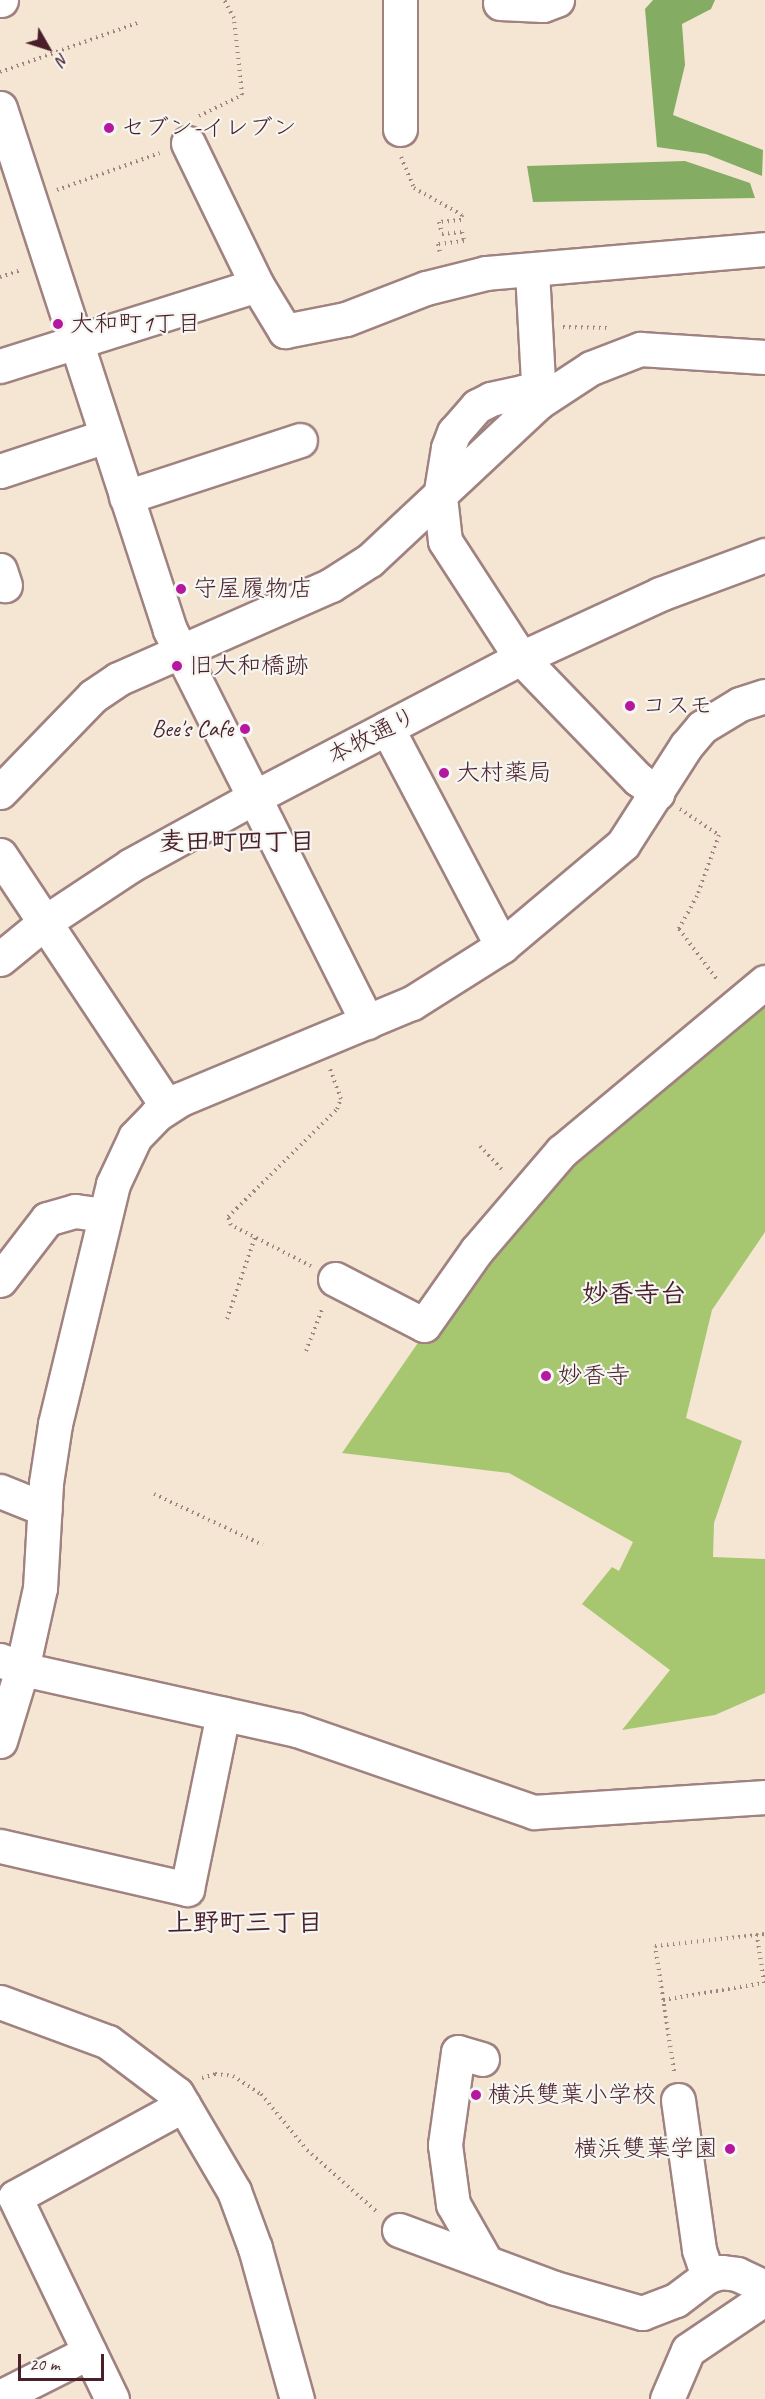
<!DOCTYPE html>
<html>
<head>
<meta charset="utf-8">
<style>
  body { margin:0 }
  #map { position:relative; width:765px; height:2399px; overflow:hidden; background:#f5e6d4; font-family:Caveat,"Klee One",sans-serif }
  div>[style] { position:absolute }
  .green>* { inset:0; background:#a6c76f }
  .forest>* { inset:0; background:#84ac62 }
  .path>* { height:4px; margin-top:-2px; transform-origin:0; background:repeating-linear-gradient(90deg,#a08280 0 1.5px,transparent 0 6px) }
  .roads { filter:drop-shadow(2px 0 #a08280) drop-shadow(-2px 0 #a08280) drop-shadow(0 2px #a08280) drop-shadow(0 -2px #a08280) }
  .minor>* { height:33px; margin:-16.5px; padding:0 16.5px; transform-origin:16.5px; border-radius:16.5px; background:#fff }
  .dots>* { width:16px; height:16px; translate:-50% -50%; box-sizing:border-box; border:3px solid #f6f6f2; border-radius:50% }
  span { translate:-50% -50%; white-space:nowrap; text-align:center; line-height:1.15; -webkit-text-stroke:4.5px #f6f6f2; paint-order:stroke }
  .poi-label { font-size:24px; color:#4a1f2b }
  .left { translate:0 -50%; text-align:left }
  .right { translate:-100% -50%; text-align:right }
  .street-label { font-size:24px; color:#4a1f2b }
  .neighbourhood-label { font-size:26px; color:#4a1f2b; font-weight:700 }
  .north { position:absolute; left:18px; top:18px; width:60px; height:60px; -webkit-text-stroke:4px #f6f6f2; paint-order:stroke; rotate:129deg; font-size:16px; font-weight:700; line-height:24px; text-align:center; color:#4a1f2b }
  .north::after { content:''; display:block; margin:auto; width:21px; height:27px; background:#4a1f2b; clip-path:polygon(50% 0,100% 100%,50% 72%,0 100%) }
  .scale { position:absolute; left:18px; top:2354px; width:86px; height:27px; box-sizing:border-box; border:3px solid #4a1f2b; border-top:0; padding-left:8px; font-size:18px; line-height:21px; white-space:nowrap; color:#4a1f2b; -webkit-text-stroke:4px #f6f6f2; paint-order:stroke }
</style>
</head>
<body>
<div id="map">
  <div class="green">
    <i style="clip-path:polygon(757px 1001px,765px 1004px,765px 1232px,712px 1310px,686px 1418px,742px 1441px,714px 1523px,713px 1557px,765px 1559px,765px 1693px,715px 1715px,622px 1730px,670px 1670px,582px 1604px,612px 1567px,619px 1571px,633px 1542px,509px 1473px,342px 1453px,424px 1334px,564px 1158px)"></i>
  </div>
  <div class="forest">
    <i style="clip-path:polygon(653px 0,715px 0,711px 9px,682px 24px,685px 65px,673px 115px,763px 150px,762px 176px,706px 154px,657px 147px,645px 9px)"></i>
    <i style="clip-path:polygon(685px 161px,750px 183px,755px 198px,533px 202px,527px 166px)"></i>
  </div>
  <div class="path">
    <i style="left:0;top:72px;width:149px;rotate:-19.7deg"></i>
    <i style="left:199px;top:116px;width:48px;rotate:-26deg"></i>
    <i style="left:242px;top:95px;width:77px;rotate:-95.9deg"></i>
    <i style="left:234px;top:18px;width:21px;rotate:-119deg"></i>
    <i style="left:401px;top:157px;width:34px;rotate:67deg"></i>
    <i style="left:414px;top:188px;width:55px;rotate:29.4deg"></i>
    <i style="left:462px;top:215px;width:5px;rotate:101deg"></i>
    <i style="left:461px;top:220px;width:22px;rotate:175deg"></i>
    <i style="left:439px;top:222px;width:12px;rotate:76deg"></i>
    <i style="left:442px;top:234px;width:20px;rotate:-6deg"></i>
    <i style="left:462px;top:232px;width:9px;rotate:77deg"></i>
    <i style="left:464px;top:241px;width:26px;rotate:173deg"></i>
    <i style="left:438px;top:244px;width:9px;rotate:77deg"></i>
    <i style="left:57px;top:190px;width:109px;rotate:-19.8deg"></i>
    <i style="left:0;top:277px;width:23px;rotate:-18deg"></i>
    <i style="left:563px;top:327px;width:44px;rotate:1.3deg"></i>
    <i style="left:680px;top:809px;width:47px;rotate:33.7deg"></i>
    <i style="left:719px;top:835px;width:65px;rotate:109.8deg"></i>
    <i style="left:697px;top:896px;width:38px;rotate:119deg"></i>
    <i style="left:679px;top:929px;width:66px;rotate:53deg"></i>
    <i style="left:480px;top:1146px;width:35px;rotate:47deg"></i>
    <i style="left:311px;top:1266px;width:90px;rotate:-152.9deg"></i>
    <i style="left:231px;top:1225px;width:9px;rotate:-111deg"></i>
    <i style="left:228px;top:1217px;width:153px;rotate:-44.7deg"></i>
    <i style="left:337px;top:1109px;width:11px;rotate:-68deg"></i>
    <i style="left:341px;top:1099px;width:33px;rotate:-110deg"></i>
    <i style="left:227px;top:1319px;width:87px;rotate:-71.1deg"></i>
    <i style="left:306px;top:1351px;width:47px;rotate:-68.9deg"></i>
    <i style="left:154px;top:1494px;width:120px;rotate:25.1deg"></i>
    <i style="left:663px;top:2000px;width:102px;rotate:-9.6deg"></i>
    <i style="left:764px;top:1983px;width:49px;rotate:-98.3deg"></i>
    <i style="left:674px;top:2071px;width:126px;rotate:-98.6deg"></i>
    <i style="left:655px;top:1946px;width:111px;rotate:-6.2deg"></i>
    <i style="left:202px;top:2078px;width:14px;rotate:-17deg"></i>
    <i style="left:215px;top:2074px;width:18px;rotate:6deg"></i>
    <i style="left:233px;top:2076px;width:33px;rotate:33deg"></i>
    <i style="left:261px;top:2094px;width:72px;rotate:50.6deg"></i>
    <i style="left:307px;top:2150px;width:92px;rotate:41.5deg"></i>
  </div>
  <div class="roads">
    <div class="minor">
      <i style="left:0;top:0;width:1px"></i>
      <i style="left:400px;top:0;width:129px;rotate:90deg"></i>
      <i style="left:500px;top:3px;width:43px;rotate:2.7deg"></i>
      <i style="left:543px;top:5px;width:15px;rotate:-20deg"></i>
      <i style="left:0;top:108px;width:549px;rotate:71.96deg"></i>
      <i style="left:170px;top:630px;width:439px;rotate:63.3deg"></i>
      <i style="left:188px;top:143px;width:158px;rotate:64.1deg"></i>
      <i style="left:257px;top:285px;width:54px;rotate:58.7deg"></i>
      <i style="left:285px;top:331px;width:62px;rotate:-11.1deg"></i>
      <i style="left:346px;top:319px;width:86px;rotate:-21.2deg"></i>
      <i style="left:426px;top:288px;width:62px;rotate:-14deg"></i>
      <i style="left:486px;top:273px;width:280px;rotate:-4.9deg"></i>
      <i style="left:532px;top:271px;width:131px;rotate:86.9deg"></i>
      <i style="left:0;top:366px;width:269px;rotate:-17.5deg"></i>
      <i style="left:539px;top:402px;width:19px;rotate:-148deg"></i>
      <i style="left:523px;top:392px;width:33px;rotate:168deg"></i>
      <i style="left:491px;top:399px;width:16px;rotate:153deg"></i>
      <i style="left:477px;top:406px;width:35px;rotate:131deg"></i>
      <i style="left:454px;top:432px;width:17px;rotate:111deg"></i>
      <i style="left:448px;top:448px;width:50px;rotate:99.3deg"></i>
      <i style="left:440px;top:497px;width:44px;rotate:83.5deg"></i>
      <i style="left:445px;top:541px;width:140px;rotate:57deg"></i>
      <i style="left:521px;top:658px;width:168px;rotate:46deg"></i>
      <i style="left:638px;top:779px;width:24px;rotate:36deg"></i>
      <i style="left:0;top:471px;width:112px;rotate:-18.3deg"></i>
      <i style="left:126px;top:497px;width:183px;rotate:-18.1deg"></i>
      <i style="left:0;top:570px;width:16px;rotate:72deg"></i>
      <i style="left:387px;top:728px;width:246px;rotate:62.2deg"></i>
      <i style="left:0;top:792px;width:134px;rotate:-45.9deg"></i>
      <i style="left:93px;top:696px;width:30px;rotate:-34deg"></i>
      <i style="left:118px;top:679px;width:233px;rotate:-23.8deg"></i>
      <i style="left:331px;top:585px;width:46px;rotate:-32.7deg"></i>
      <i style="left:370px;top:560px;width:231px;rotate:-43.1deg"></i>
      <i style="left:539px;top:402px;width:62px;rotate:-33.2deg"></i>
      <i style="left:591px;top:368px;width:53px;rotate:-21.2deg"></i>
      <i style="left:640px;top:349px;width:125px;rotate:3.7deg"></i>
      <i style="left:0;top:855px;width:301px;rotate:56.4deg"></i>
      <i style="left:0;top:959px;width:58px;rotate:-39.4deg"></i>
      <i style="left:45px;top:922px;width:103px;rotate:-33.5deg"></i>
      <i style="left:131px;top:865px;width:139px;rotate:-28.8deg"></i>
      <i style="left:253px;top:798px;width:302px;rotate:-27.6deg"></i>
      <i style="left:521px;top:658px;width:153px;rotate:-24.7deg"></i>
      <i style="left:660px;top:594px;width:112px;rotate:-20.4deg"></i>
      <i style="left:335px;top:1279px;width:100px;rotate:27.3deg"></i>
      <i style="left:424px;top:1325px;width:92px;rotate:-54.8deg"></i>
      <i style="left:477px;top:1250px;width:130px;rotate:-49.4deg"></i>
      <i style="left:562px;top:1151px;width:264px;rotate:-39.8deg"></i>
      <i style="left:0;top:1280px;width:77px;rotate:-52.4deg"></i>
      <i style="left:47px;top:1219px;width:29px;rotate:-16deg"></i>
      <i style="left:75px;top:1211px;width:30px;rotate:8deg"></i>
      <i style="left:0;top:1491px;width:48px;rotate:21.8deg"></i>
      <i style="left:0;top:1660px;width:24px;rotate:22deg"></i>
      <i style="left:22px;top:1669px;width:282px;rotate:12.5deg"></i>
      <i style="left:297px;top:1730px;width:251px;rotate:19.1deg"></i>
      <i style="left:534px;top:1812px;width:231px;rotate:-3.7deg"></i>
      <i style="left:0;top:1741px;width:75px;rotate:-73deg"></i>
      <i style="left:22px;top:1669px;width:83px;rotate:-77.5deg"></i>
      <i style="left:40px;top:1588px;width:105px;rotate:-86.7deg"></i>
      <i style="left:46px;top:1483px;width:60px;rotate:-81.3deg"></i>
      <i style="left:55px;top:1424px;width:247px;rotate:-76.4deg"></i>
      <i style="left:113px;top:1184px;width:52px;rotate:-64.9deg"></i>
      <i style="left:135px;top:1137px;width:30px;rotate:-46deg"></i>
      <i style="left:156px;top:1115px;width:30px;rotate:-33deg"></i>
      <i style="left:181px;top:1099px;width:250px;rotate:-22.6deg"></i>
      <i style="left:412px;top:1003px;width:107px;rotate:-32.3deg"></i>
      <i style="left:502px;top:946px;width:158px;rotate:-40.1deg"></i>
      <i style="left:623px;top:844px;width:117px;rotate:-57.3deg"></i>
      <i style="left:686px;top:746px;width:25px;rotate:-50deg"></i>
      <i style="left:702px;top:727px;width:44px;rotate:-31.2deg"></i>
      <i style="left:740px;top:704px;width:26px;rotate:-18deg"></i>
      <i style="left:0;top:1846px;width:192px;rotate:12.9deg"></i>
      <i style="left:187px;top:1889px;width:179px;rotate:-78.4deg"></i>
      <i style="left:0;top:2002px;width:115px;rotate:20.3deg"></i>
      <i style="left:108px;top:2042px;width:86px;rotate:37deg"></i>
      <i style="left:177px;top:2094px;width:113px;rotate:59.6deg"></i>
      <i style="left:234px;top:2191px;width:61px;rotate:69.8deg"></i>
      <i style="left:255px;top:2248px;width:157px;rotate:74.5deg"></i>
      <i style="left:482px;top:2059px;width:25px;rotate:-164deg"></i>
      <i style="left:458px;top:2052px;width:94px;rotate:98deg"></i>
      <i style="left:445px;top:2145px;width:60px;rotate:82.3deg"></i>
      <i style="left:453px;top:2204px;width:64px;rotate:60.3deg"></i>
      <i style="left:678px;top:2100px;width:151px;rotate:82deg"></i>
      <i style="left:699px;top:2250px;width:28px;rotate:71deg"></i>
      <i style="left:399px;top:2230px;width:166px;rotate:20.4deg"></i>
      <i style="left:555px;top:2288px;width:91px;rotate:16deg"></i>
      <i style="left:642px;top:2313px;width:36px;rotate:-21deg"></i>
      <i style="left:676px;top:2300px;width:40px;rotate:-37deg"></i>
      <i style="left:708px;top:2276px;width:14px;rotate:-17deg"></i>
      <i style="left:721px;top:2272px;width:16px;rotate:7deg"></i>
      <i style="left:737px;top:2274px;width:31px;rotate:25deg"></i>
      <i style="left:0;top:2397px;width:100px;rotate:-26.8deg"></i>
      <i style="left:112px;top:2399px;width:224px;rotate:-115.7deg"></i>
      <i style="left:15px;top:2197px;width:192px;rotate:-28.6deg"></i>
      <i style="left:667px;top:2399px;width:53px;rotate:-66.8deg"></i>
      <i style="left:688px;top:2350px;width:93px;rotate:-34deg"></i>
    </div>
  </div>
  <div class="dots">
    <i style="left:109px;top:128px;background:#b5179e"></i>
    <i style="left:58px;top:324px;background:#b5179e"></i>
    <i style="left:181px;top:589px;background:#b5179e"></i>
    <i style="left:177px;top:666px;background:#b5179e"></i>
    <i style="left:630px;top:706px;background:#b5179e"></i>
    <i style="left:245px;top:729px;background:#b5179e"></i>
    <i style="left:444px;top:773px;background:#b5179e"></i>
    <i style="left:546px;top:1376px;background:#b5179e"></i>
    <i style="left:476px;top:2095px;background:#b5179e"></i>
    <i style="left:730px;top:2149px;background:#b5179e"></i>
  </div>
  <div class="poi-label">
    <span class="left" style="left:121px;top:128px">セブン-イレブン</span>
    <span class="left" style="left:70px;top:324px">大和町1丁目</span>
    <span class="left" style="left:193px;top:589px">守屋履物店</span>
    <span class="left" style="left:189px;top:666px">旧大和橋跡</span>
    <span class="left" style="left:642px;top:706px">コスモ</span>
    <span class="right" style="left:233px;top:729px">Bee's Cafe</span>
    <span class="left" style="left:456px;top:773px">大村薬局</span>
    <span class="left" style="left:558px;top:1376px">妙香寺</span>
    <span class="left" style="left:488px;top:2095px">横浜雙葉小学校</span>
    <span class="right" style="left:718px;top:2149px">横浜雙葉学園</span>
  </div>
  <div class="street-label">
    <span style="left:372px;top:736px;rotate:-27deg">本牧通り</span>
  </div>
  <div class="neighbourhood-label">
    <span style="left:237px;top:842px">麦田町四丁目</span>
    <span style="left:634px;top:1294px">妙香寺台</span>
    <span style="left:245px;top:1923px">上野町三丁目</span>
  </div>
  <div class="north">N</div>
  <div class="scale">20 m</div>
</div>
</body>
</html>
